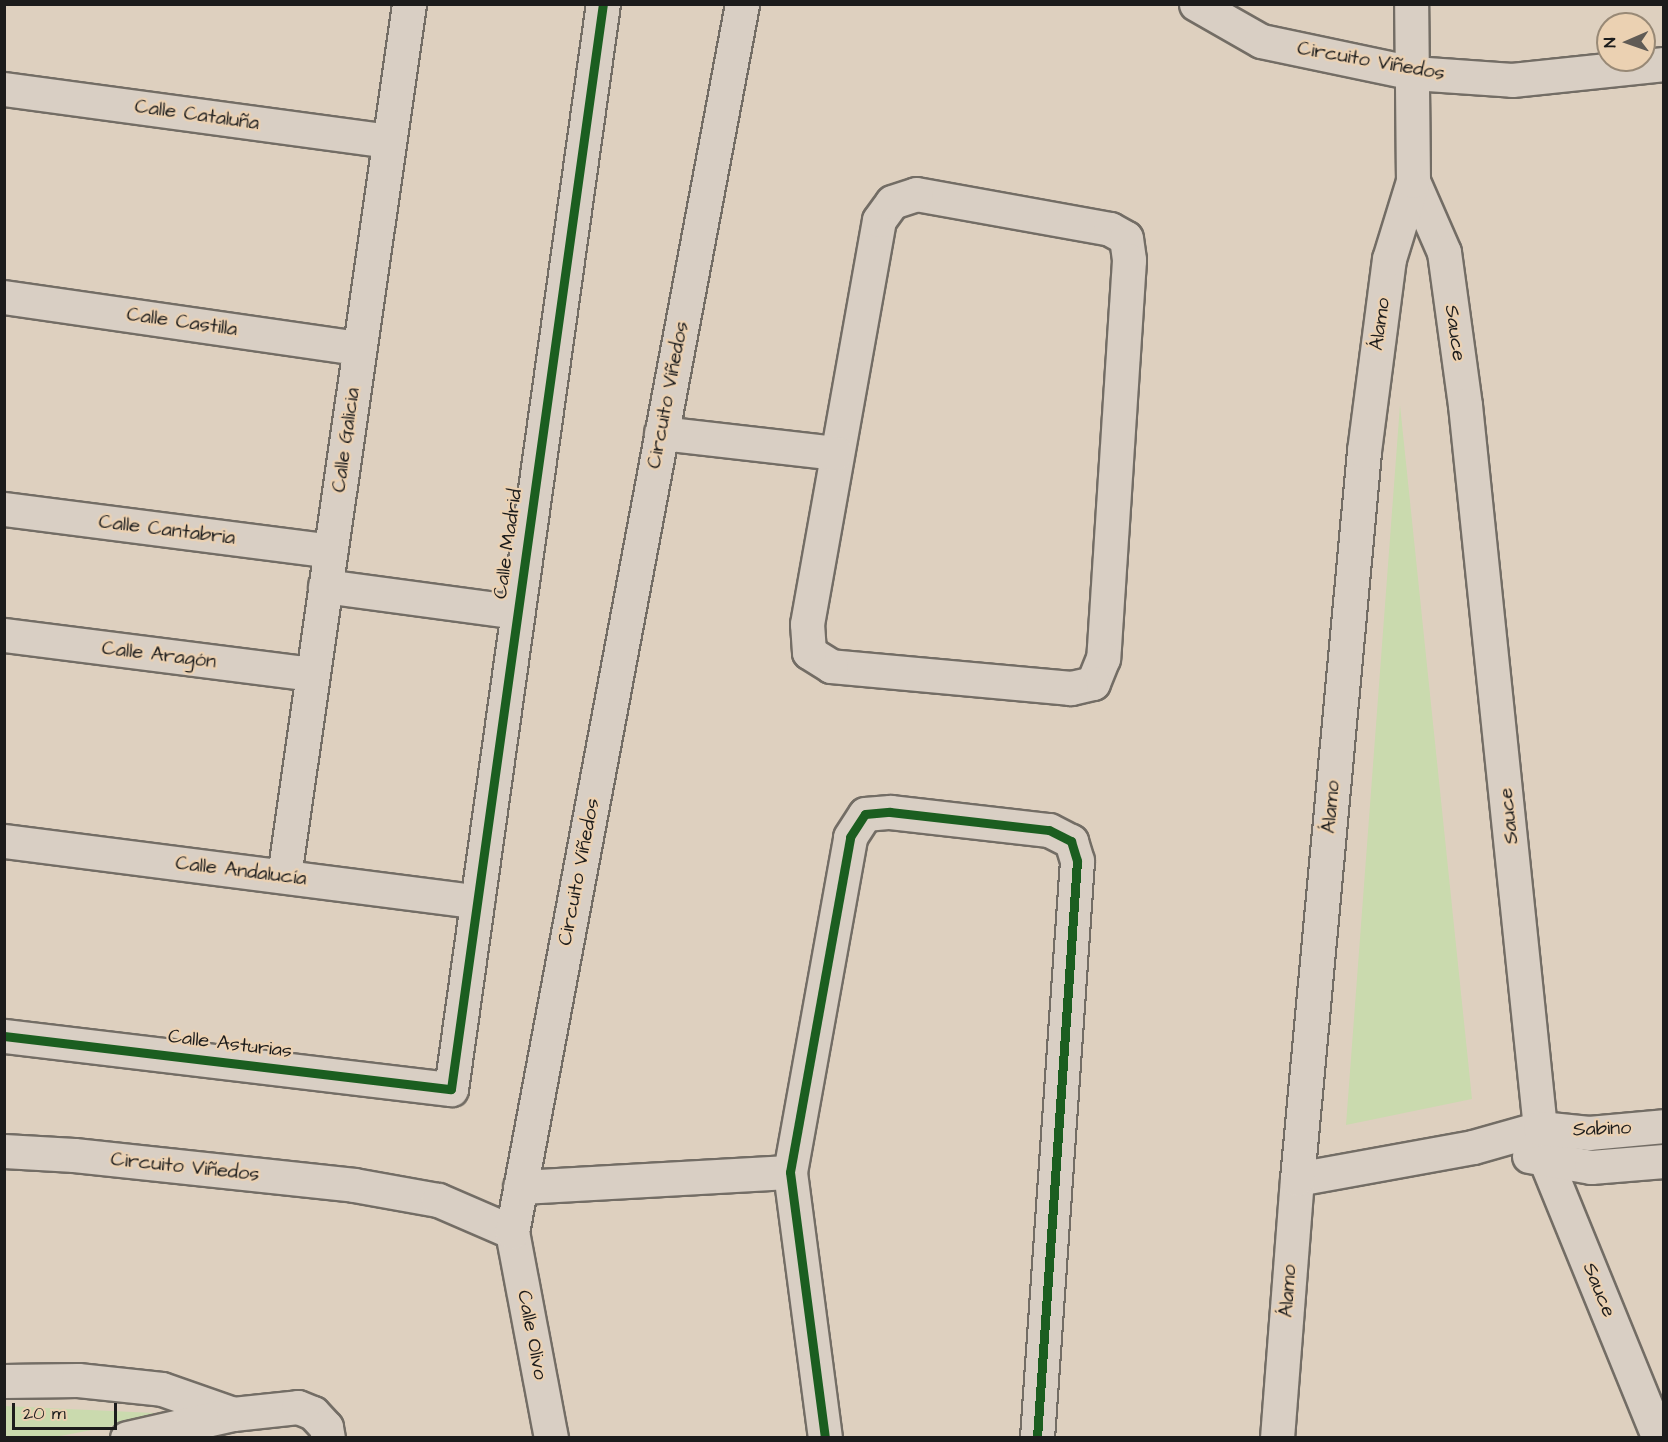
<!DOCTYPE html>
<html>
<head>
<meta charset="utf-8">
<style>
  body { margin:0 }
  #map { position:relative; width:1668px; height:1442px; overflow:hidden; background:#ded0bf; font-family:"Architects Daughter",sans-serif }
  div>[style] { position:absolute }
  .green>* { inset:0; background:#cadaae }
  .roads { filter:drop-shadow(2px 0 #736d65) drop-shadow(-2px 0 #736d65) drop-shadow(0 2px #736d65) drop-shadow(0 -2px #736d65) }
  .street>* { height:33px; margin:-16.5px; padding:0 16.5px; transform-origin:16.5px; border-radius:16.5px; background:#d9cfc4 }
  .cycleway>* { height:9px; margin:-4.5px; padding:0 4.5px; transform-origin:4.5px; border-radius:4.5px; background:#1b5e20 }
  span { translate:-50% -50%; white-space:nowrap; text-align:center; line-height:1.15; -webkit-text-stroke:4.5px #ebd1b2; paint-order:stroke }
  .street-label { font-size:20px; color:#1c1c1c }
  .frame { position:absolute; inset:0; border:6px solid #1c1c1c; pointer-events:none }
  .north { position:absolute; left:1596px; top:12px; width:60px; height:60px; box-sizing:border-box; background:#ebd1b2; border:2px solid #988976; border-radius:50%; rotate:268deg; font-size:16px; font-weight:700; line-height:24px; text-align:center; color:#1c1c1c }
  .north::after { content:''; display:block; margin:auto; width:21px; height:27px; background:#605b55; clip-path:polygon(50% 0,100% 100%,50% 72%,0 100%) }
  .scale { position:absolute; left:12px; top:1403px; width:105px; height:27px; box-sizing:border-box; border:3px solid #1c1c1c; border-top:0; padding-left:8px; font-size:18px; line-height:21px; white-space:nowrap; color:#1c1c1c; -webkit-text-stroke:4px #ebd1b2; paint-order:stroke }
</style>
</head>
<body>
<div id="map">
  <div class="green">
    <i style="clip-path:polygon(1400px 405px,1472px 1099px,1346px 1125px)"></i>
    <i style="clip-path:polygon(5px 1406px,175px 1414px,55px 1437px,5px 1438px)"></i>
  </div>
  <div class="roads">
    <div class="street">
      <i style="left:1196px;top:4px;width:75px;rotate:29.6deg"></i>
      <i style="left:1261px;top:41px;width:155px;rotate:11.9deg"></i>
      <i style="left:1413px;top:73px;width:99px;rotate:4deg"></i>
      <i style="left:1512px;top:80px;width:153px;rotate:-6deg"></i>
      <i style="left:4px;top:89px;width:388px;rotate:7.7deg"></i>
      <i style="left:1413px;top:181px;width:77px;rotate:66.4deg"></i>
      <i style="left:1444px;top:252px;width:154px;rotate:82.2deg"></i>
      <i style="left:1465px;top:405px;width:727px;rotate:84.08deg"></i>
      <i style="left:1540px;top:1128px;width:31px;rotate:81deg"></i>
      <i style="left:1545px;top:1159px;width:301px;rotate:67.8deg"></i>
      <i style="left:916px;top:194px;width:197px;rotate:10.2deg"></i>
      <i style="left:1110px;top:229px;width:18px;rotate:29deg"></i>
      <i style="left:1126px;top:238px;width:22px;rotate:82deg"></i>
      <i style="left:1129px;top:260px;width:399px;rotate:93.7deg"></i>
      <i style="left:1103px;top:658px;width:27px;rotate:112deg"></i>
      <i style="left:1093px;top:683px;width:23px;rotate:167deg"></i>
      <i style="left:1071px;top:688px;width:241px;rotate:-174.8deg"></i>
      <i style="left:831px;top:666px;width:26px;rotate:-148deg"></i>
      <i style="left:809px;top:652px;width:28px;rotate:-94deg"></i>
      <i style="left:807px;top:624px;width:410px;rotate:-79.9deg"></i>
      <i style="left:879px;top:220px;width:22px;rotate:-54deg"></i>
      <i style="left:892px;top:202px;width:25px;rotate:-18deg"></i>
      <i style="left:4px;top:297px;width:359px;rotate:8.2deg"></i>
      <i style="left:661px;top:433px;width:176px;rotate:6.5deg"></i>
      <i style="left:4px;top:509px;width:329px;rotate:7.3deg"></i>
      <i style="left:325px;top:586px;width:194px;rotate:7.7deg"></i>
      <i style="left:4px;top:635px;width:311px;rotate:7.2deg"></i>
      <i style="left:4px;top:841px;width:477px;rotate:7.3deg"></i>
      <i style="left:284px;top:876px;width:881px;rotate:-81.84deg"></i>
      <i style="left:4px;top:1036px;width:450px;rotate:6.8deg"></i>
      <i style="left:451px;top:1089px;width:1096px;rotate:-82.03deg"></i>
      <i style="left:4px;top:1151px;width:70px;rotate:3.3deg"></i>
      <i style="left:74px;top:1155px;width:282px;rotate:6.1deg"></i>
      <i style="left:354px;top:1185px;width:85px;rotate:10.1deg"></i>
      <i style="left:438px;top:1200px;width:81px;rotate:23.4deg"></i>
      <i style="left:1529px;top:1156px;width:63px;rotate:10.1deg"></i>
      <i style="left:1591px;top:1167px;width:73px;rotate:-4.7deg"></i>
      <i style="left:1297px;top:1179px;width:179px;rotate:-10.3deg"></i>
      <i style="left:1473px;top:1147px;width:70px;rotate:-15.8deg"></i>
      <i style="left:1540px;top:1128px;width:49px;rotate:5.8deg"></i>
      <i style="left:1589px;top:1133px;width:75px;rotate:-5.3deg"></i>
      <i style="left:520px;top:1187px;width:270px;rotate:-3.2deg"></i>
      <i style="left:4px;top:1381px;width:74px;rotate:-0.8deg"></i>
      <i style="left:78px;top:1380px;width:84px;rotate:6.1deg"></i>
      <i style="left:162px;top:1389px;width:75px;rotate:19.4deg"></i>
      <i style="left:127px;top:1438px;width:109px;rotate:-12.8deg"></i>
      <i style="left:233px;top:1414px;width:65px;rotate:-6.1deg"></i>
      <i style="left:298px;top:1407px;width:16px;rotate:22deg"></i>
      <i style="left:313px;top:1413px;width:19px;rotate:47deg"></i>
      <i style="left:326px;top:1427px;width:11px;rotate:80deg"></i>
      <i style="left:551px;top:1438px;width:210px;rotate:-100.7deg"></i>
      <i style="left:512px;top:1232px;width:1249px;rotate:-79.39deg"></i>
      <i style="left:825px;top:1438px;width:268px;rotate:-97.5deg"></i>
      <i style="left:790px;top:1172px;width:340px;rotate:-79.8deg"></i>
      <i style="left:850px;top:837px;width:27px;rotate:-57deg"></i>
      <i style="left:865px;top:814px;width:25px;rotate:-5deg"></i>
      <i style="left:890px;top:812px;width:160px;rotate:6.5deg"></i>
      <i style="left:1049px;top:830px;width:25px;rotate:27deg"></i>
      <i style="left:1071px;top:841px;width:21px;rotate:73deg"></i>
      <i style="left:1077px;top:861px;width:578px;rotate:93.97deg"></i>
      <i style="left:1277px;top:1438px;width:260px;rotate:-85.6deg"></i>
      <i style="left:1297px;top:1179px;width:731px;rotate:-84.74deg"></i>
      <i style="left:1364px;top:451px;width:194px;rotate:-82.6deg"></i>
      <i style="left:1389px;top:259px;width:82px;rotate:-72.9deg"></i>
      <i style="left:1413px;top:181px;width:177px;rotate:-90.6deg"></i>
    </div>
  </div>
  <div class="cycleway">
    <i style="left:4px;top:1036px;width:450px;rotate:6.8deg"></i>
    <i style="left:451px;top:1089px;width:1096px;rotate:-82.03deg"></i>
    <i style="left:825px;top:1438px;width:268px;rotate:-97.5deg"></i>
    <i style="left:790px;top:1172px;width:340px;rotate:-79.8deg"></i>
    <i style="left:850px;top:837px;width:27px;rotate:-57deg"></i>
    <i style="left:865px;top:814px;width:25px;rotate:-5deg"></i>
    <i style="left:890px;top:812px;width:160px;rotate:6.5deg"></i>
    <i style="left:1049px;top:830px;width:25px;rotate:27deg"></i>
    <i style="left:1071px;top:841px;width:21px;rotate:73deg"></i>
    <i style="left:1077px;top:861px;width:578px;rotate:93.97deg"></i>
  </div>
  <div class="street-label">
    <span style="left:1371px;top:61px;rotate:10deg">Circuito Viñedos</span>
    <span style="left:197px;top:115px;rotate:8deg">Calle Cataluña</span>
    <span style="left:182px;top:322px;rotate:8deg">Calle Castilla</span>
    <span style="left:1380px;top:324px;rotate:-82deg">Álamo</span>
    <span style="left:1455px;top:333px;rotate:82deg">Sauce</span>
    <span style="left:668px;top:395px;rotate:-79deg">Circuito Viñedos</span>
    <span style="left:346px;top:440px;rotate:-82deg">Calle Galicia</span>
    <span style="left:167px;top:530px;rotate:7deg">Calle Cantabria</span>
    <span style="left:508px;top:544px;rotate:-82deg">Calle Madrid</span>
    <span style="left:159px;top:655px;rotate:7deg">Calle Aragón</span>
    <span style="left:1331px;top:807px;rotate:-85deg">Álamo</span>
    <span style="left:1509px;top:816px;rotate:-96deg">Sauce</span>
    <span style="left:241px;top:871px;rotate:7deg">Calle Andalucía</span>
    <span style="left:579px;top:872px;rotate:-79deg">Circuito Viñedos</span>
    <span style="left:230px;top:1044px;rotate:7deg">Calle Asturias</span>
    <span style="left:1602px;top:1129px;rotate:-2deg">Sabino</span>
    <span style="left:185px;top:1167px;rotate:6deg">Circuito Viñedos</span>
    <span style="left:1599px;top:1290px;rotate:68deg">Sauce</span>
    <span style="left:1288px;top:1291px;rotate:-86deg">Álamo</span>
    <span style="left:532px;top:1335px;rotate:79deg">Calle Olivo</span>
  </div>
  <div class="frame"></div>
  <div class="north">N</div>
  <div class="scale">20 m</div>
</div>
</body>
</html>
